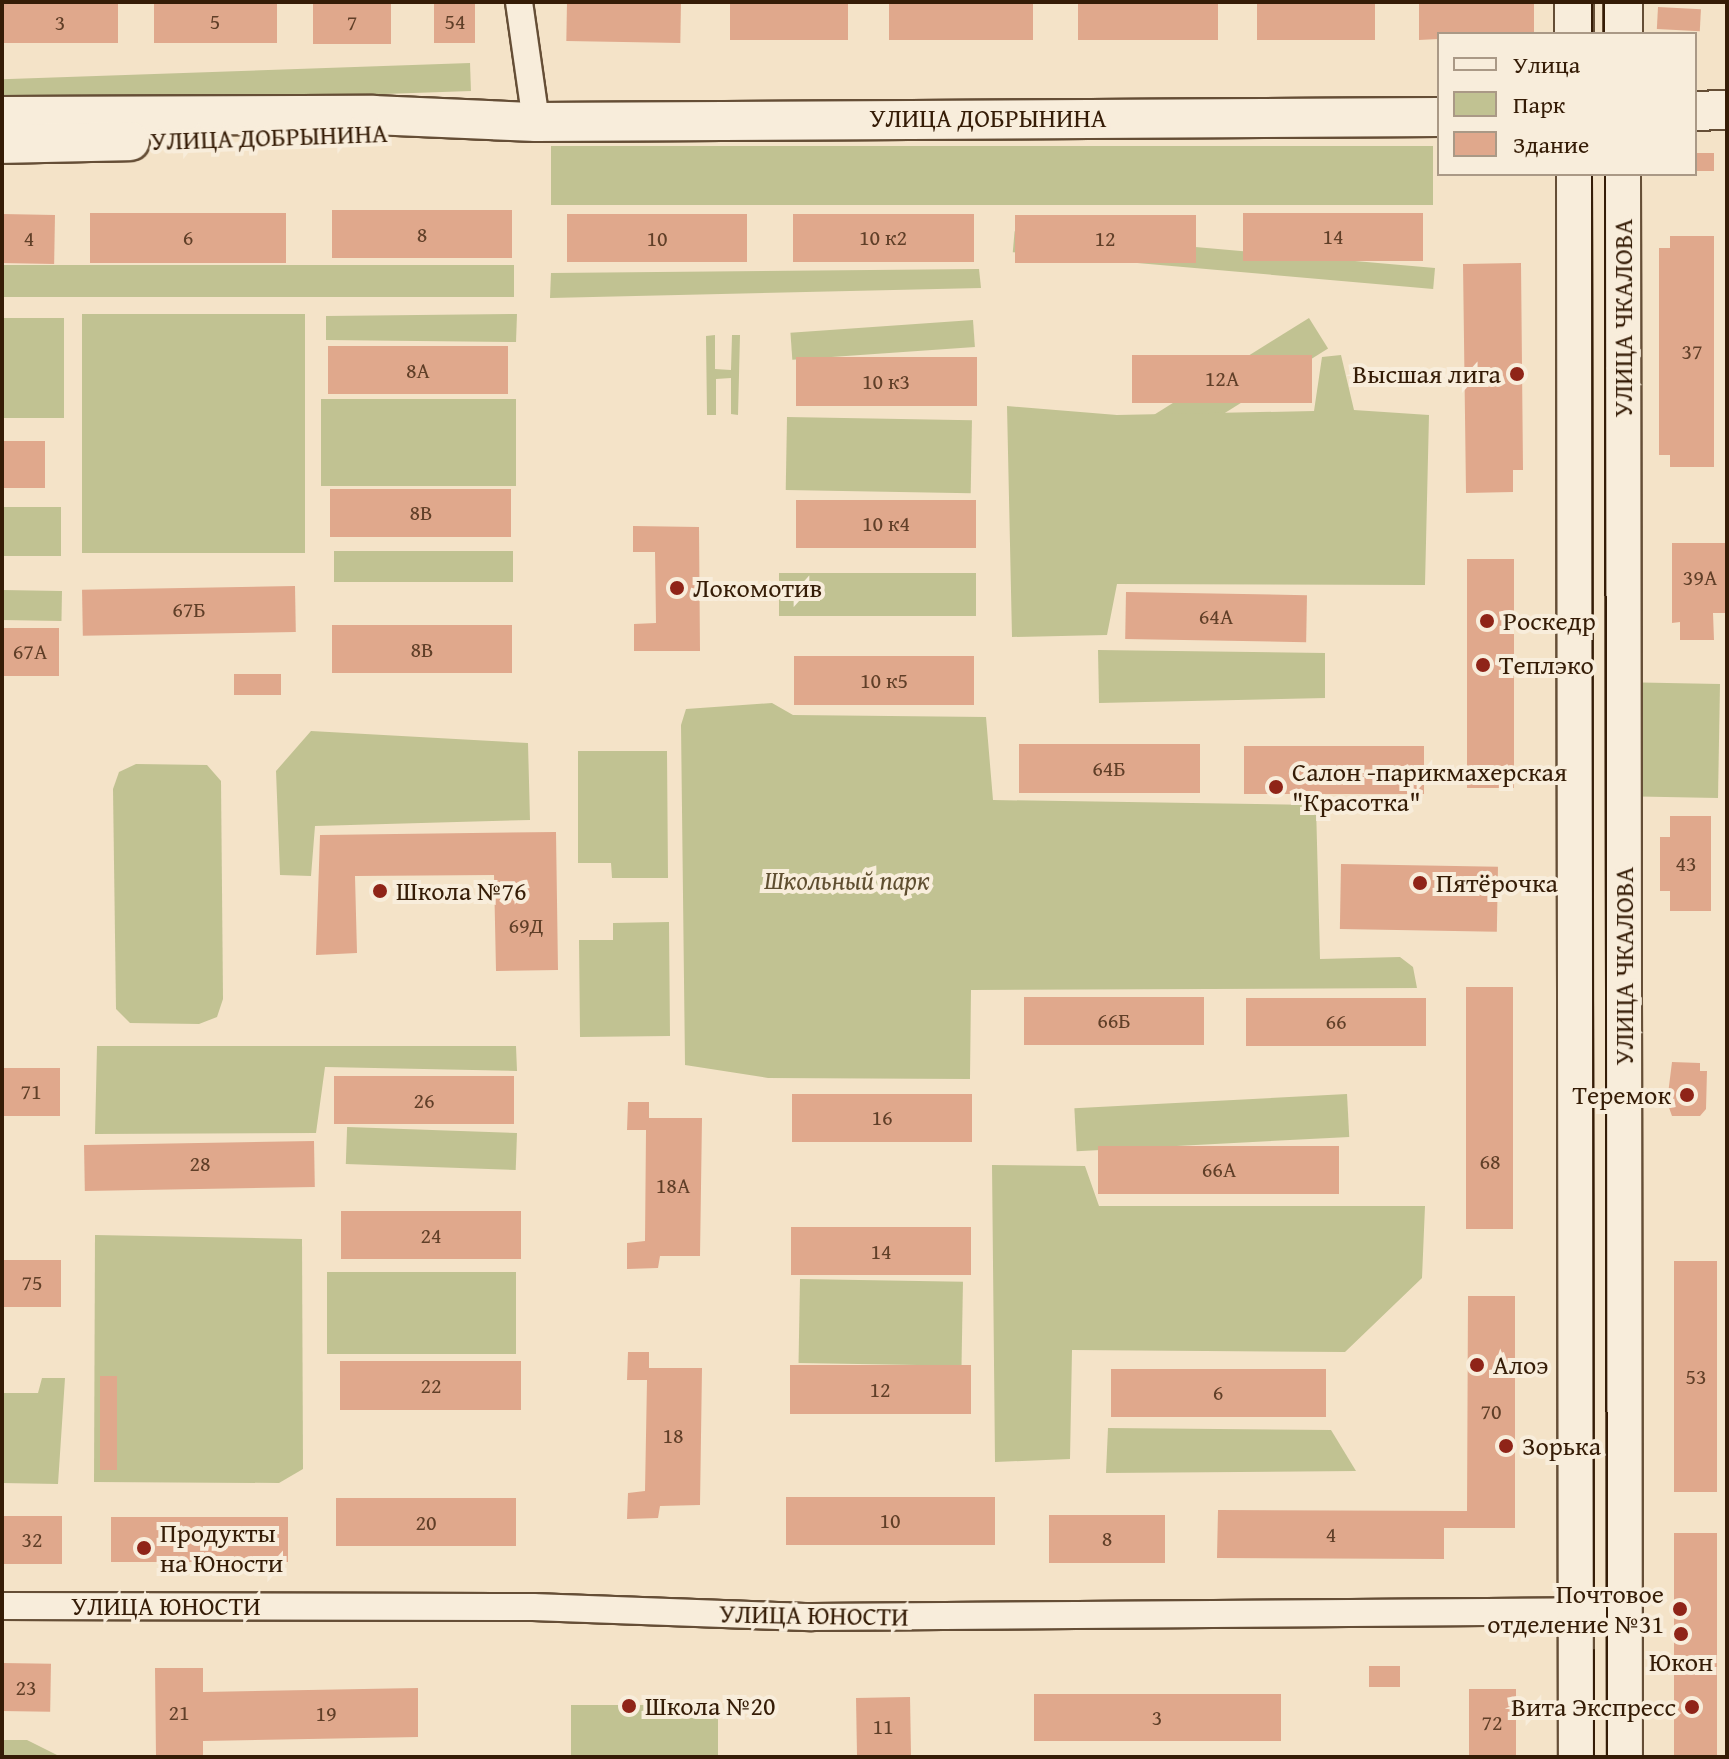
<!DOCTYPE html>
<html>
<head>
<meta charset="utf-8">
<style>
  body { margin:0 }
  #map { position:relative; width:1729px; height:1759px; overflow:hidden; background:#f4e3c8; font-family:"Gentium Book Plus",serif }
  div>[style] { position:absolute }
  .green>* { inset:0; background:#c1c292; transform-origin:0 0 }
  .building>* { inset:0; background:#e0a88c; transform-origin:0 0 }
  .roads { filter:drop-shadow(2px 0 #654e36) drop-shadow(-2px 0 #654e36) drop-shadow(0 2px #654e36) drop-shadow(0 -2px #654e36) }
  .minor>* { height:26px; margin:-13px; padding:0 13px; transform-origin:13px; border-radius:13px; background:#f8eddb }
  .tertiary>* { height:34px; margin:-17px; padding:0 17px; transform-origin:17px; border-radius:17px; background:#f8eddb }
  .secondary>* { height:38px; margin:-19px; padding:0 19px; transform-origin:19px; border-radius:19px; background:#f8eddb }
  .tram>* { height:2px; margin:-1px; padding:0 1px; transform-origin:1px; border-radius:1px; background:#351c06 }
  .dots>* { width:22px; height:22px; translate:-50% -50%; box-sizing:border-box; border:4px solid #f8eddb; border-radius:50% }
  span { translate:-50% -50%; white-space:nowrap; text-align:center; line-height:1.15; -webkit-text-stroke:8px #f8eddb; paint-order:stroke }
  .number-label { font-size:22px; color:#603f28 }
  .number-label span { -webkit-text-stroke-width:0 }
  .street-label { font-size:26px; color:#351c06 }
  .poi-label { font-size:26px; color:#351c06 }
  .right { translate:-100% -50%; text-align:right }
  .left { translate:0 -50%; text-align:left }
  .park-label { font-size:26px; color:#5f4e30; font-style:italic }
  .frame { position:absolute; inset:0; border:4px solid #351c06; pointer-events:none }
  .legend { position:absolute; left:1437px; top:32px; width:260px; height:144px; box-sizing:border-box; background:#f8eddb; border:2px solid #aa9986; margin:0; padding:10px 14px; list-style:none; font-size:24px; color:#351c06 }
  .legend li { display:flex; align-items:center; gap:16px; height:40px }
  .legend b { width:40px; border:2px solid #aa9986 }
</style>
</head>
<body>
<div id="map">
  <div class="green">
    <i style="left:470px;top:63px;width:28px;height:468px;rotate:88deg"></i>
    <i style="left:1433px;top:146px;width:59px;height:882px;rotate:90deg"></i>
    <i style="left:514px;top:265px;width:32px;height:512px;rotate:90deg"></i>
    <i style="left:1435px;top:268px;width:21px;height:422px;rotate:95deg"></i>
    <i style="clip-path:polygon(979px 269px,981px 288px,550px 298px,551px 273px)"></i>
    <i style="left:82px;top:314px;width:223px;height:239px"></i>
    <i style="clip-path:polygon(517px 314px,516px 342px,326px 340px,326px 316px)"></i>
    <i style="left:2px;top:318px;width:62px;height:100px"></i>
    <i style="left:1309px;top:318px;width:36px;height:193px;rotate:58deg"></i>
    <i style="left:973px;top:320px;width:27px;height:183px;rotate:86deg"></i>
    <i style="clip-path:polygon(715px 335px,715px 369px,731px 370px,732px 335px,740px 335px,738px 415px,731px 414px,731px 378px,716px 379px,716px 415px,707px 415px,706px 336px)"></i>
    <i style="clip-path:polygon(1341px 355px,1354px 410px,1429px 415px,1425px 585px,1117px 584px,1107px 635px,1012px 637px,1007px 406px,1117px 415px,1314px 411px,1322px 357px)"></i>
    <i style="left:321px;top:399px;width:195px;height:87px"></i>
    <i style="left:787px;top:417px;width:185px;height:73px;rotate:1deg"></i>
    <i style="left:2px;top:507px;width:59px;height:49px"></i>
    <i style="left:334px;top:551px;width:179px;height:31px"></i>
    <i style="left:779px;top:573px;width:197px;height:43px"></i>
    <i style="left:2px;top:590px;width:60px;height:30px;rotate:1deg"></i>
    <i style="clip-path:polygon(1098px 650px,1325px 653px,1325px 698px,1099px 703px)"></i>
    <i style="left:1720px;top:684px;width:114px;height:79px;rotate:91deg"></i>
    <i style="clip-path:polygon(772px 703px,793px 715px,986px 717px,993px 800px,1316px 805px,1320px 959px,1400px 957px,1413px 967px,1417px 988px,971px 990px,970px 1079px,768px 1078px,685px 1065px,681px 725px,686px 709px)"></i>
    <i style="clip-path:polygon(311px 731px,528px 743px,530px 820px,315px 826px,311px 876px,280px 875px,276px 771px)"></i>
    <i style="clip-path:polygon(578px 751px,667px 751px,668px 878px,612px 878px,611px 863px,578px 863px)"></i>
    <i style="clip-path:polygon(136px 764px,207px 765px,221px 781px,223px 999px,217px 1017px,199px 1024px,130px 1023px,116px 1009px,113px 789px,119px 772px)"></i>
    <i style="clip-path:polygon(669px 922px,670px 1036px,580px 1037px,579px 940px,613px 940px,613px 923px)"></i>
    <i style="clip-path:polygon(97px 1046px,516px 1046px,517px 1071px,325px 1067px,316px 1133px,95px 1134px)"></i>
    <i style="left:1347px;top:1094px;width:43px;height:273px;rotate:87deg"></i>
    <i style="left:517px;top:1133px;width:37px;height:170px;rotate:92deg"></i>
    <i style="clip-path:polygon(992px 1165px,1085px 1166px,1099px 1206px,1425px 1206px,1422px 1278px,1345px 1352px,1072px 1350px,1070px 1459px,995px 1462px)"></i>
    <i style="clip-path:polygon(95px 1235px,302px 1239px,303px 1469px,279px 1483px,94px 1482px)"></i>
    <i style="left:327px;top:1272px;width:189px;height:82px"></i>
    <i style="left:800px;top:1279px;width:163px;height:84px;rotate:1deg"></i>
    <i style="clip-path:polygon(42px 1378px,65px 1378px,58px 1484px,2px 1483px,2px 1393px,38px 1393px)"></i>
    <i style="clip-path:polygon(1108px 1428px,1331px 1430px,1356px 1471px,1106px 1473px)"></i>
    <i style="left:718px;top:1705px;width:52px;height:147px;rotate:90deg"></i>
    <i style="clip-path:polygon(2px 1740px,27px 1740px,61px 1757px,2px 1757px)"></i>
  </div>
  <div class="building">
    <i style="left:2px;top:2px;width:116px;height:41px"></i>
    <i style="left:154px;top:2px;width:123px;height:41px"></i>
    <i style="left:313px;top:2px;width:78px;height:42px"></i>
    <i style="left:434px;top:2px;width:41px;height:41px"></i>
    <i style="left:567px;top:2px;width:114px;height:39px;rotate:1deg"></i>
    <i style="left:889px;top:2px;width:144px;height:38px"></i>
    <i style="left:1078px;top:2px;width:140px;height:38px"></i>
    <i style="left:1257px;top:2px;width:118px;height:38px"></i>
    <i style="clip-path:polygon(1419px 2px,1534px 2px,1534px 34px,1419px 40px)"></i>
    <i style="left:730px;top:3px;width:118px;height:37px"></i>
    <i style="left:1658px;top:7px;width:43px;height:22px;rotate:3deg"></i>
    <i style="left:1714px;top:153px;width:18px;height:19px;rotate:90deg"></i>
    <i style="left:332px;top:210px;width:180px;height:48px"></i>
    <i style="left:90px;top:213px;width:196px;height:50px"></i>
    <i style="left:1243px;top:213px;width:180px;height:48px"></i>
    <i style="left:2px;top:214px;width:53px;height:49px;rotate:1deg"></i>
    <i style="left:567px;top:214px;width:180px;height:48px"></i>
    <i style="left:793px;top:214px;width:181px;height:48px"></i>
    <i style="left:1015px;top:215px;width:181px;height:48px"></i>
    <i style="clip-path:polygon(1670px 236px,1714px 236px,1714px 467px,1670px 467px,1670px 455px,1659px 455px,1659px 248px,1670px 248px)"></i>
    <i style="clip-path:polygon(1521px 263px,1523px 470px,1513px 470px,1513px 492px,1466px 493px,1463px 264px)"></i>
    <i style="left:328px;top:346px;width:180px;height:48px"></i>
    <i style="left:1132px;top:355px;width:180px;height:48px"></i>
    <i style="left:796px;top:357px;width:181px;height:49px"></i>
    <i style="left:2px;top:441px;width:43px;height:47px"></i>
    <i style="left:330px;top:489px;width:181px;height:48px"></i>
    <i style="left:796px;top:500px;width:180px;height:48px"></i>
    <i style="clip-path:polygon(633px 526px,699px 527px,700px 651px,634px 651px,634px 624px,656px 623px,655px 552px,633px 552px)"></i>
    <i style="clip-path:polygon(1672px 543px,1727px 543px,1727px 613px,1713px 613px,1714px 640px,1680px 640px,1680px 622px,1672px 623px)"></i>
    <i style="left:1467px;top:559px;width:47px;height:229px"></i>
    <i style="left:295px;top:586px;width:46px;height:213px;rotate:89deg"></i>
    <i style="left:1126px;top:592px;width:181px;height:47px;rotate:1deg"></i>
    <i style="left:332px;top:625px;width:180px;height:48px"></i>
    <i style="left:2px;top:628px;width:57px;height:48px"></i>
    <i style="left:794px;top:656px;width:180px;height:49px"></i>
    <i style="left:234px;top:674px;width:47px;height:21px"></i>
    <i style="left:1019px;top:744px;width:181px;height:49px"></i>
    <i style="left:1244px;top:746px;width:180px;height:48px"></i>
    <i style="clip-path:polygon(1670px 816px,1711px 816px,1711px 911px,1670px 911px,1670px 891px,1660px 891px,1660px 837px,1670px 837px)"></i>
    <i style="clip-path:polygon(556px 832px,558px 970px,496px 971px,494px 875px,355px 876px,357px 953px,316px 955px,320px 835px)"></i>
    <i style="left:1341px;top:864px;width:157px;height:65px;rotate:1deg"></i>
    <i style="left:1466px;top:987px;width:47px;height:242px"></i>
    <i style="left:1024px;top:997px;width:180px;height:48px"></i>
    <i style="left:1246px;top:998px;width:180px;height:48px"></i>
    <i style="clip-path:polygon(1672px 1062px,1700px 1063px,1700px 1071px,1707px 1071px,1706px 1109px,1700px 1116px,1672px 1116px,1667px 1102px)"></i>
    <i style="left:2px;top:1068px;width:58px;height:48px"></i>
    <i style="left:334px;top:1076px;width:180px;height:48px"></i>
    <i style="left:792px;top:1094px;width:180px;height:48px"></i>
    <i style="clip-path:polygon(628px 1102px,649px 1102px,649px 1118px,702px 1118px,700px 1256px,660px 1256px,658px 1268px,627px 1269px,627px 1243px,645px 1241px,646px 1130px,627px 1130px)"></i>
    <i style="left:314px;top:1141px;width:46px;height:230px;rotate:89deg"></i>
    <i style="left:1098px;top:1146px;width:241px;height:48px"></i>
    <i style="left:341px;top:1211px;width:180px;height:48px"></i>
    <i style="left:791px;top:1227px;width:180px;height:48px"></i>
    <i style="left:2px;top:1260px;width:59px;height:47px"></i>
    <i style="left:1674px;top:1261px;width:43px;height:231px"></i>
    <i style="clip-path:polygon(1468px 1296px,1515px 1296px,1515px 1528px,1444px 1528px,1444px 1559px,1217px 1558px,1218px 1510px,1467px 1511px)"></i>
    <i style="clip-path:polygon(628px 1352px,649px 1352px,649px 1368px,702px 1368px,700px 1505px,660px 1506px,658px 1518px,627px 1519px,628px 1493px,645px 1491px,647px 1380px,627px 1380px)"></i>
    <i style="left:340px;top:1361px;width:181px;height:49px"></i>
    <i style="left:790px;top:1365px;width:181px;height:49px"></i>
    <i style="left:1111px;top:1369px;width:215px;height:48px"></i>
    <i style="left:100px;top:1376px;width:17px;height:94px"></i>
    <i style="left:786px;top:1497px;width:209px;height:48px"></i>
    <i style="left:336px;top:1498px;width:180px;height:48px"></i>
    <i style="left:1049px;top:1515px;width:116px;height:48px"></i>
    <i style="left:2px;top:1516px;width:60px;height:48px"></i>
    <i style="left:111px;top:1517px;width:177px;height:45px"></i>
    <i style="left:1674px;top:1533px;width:43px;height:224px"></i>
    <i style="left:2px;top:1663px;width:49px;height:48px;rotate:1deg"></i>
    <i style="left:1400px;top:1666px;width:21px;height:31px;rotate:90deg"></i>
    <i style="clip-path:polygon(155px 1668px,203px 1668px,203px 1692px,418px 1688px,418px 1737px,203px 1741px,203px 1757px,156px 1757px)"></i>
    <i style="left:1469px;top:1689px;width:47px;height:68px"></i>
    <i style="left:1034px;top:1694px;width:247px;height:47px"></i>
    <i style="left:910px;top:1697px;width:60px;height:54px;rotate:89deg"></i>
  </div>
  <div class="roads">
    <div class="minor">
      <i style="left:519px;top:2px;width:121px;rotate:81.9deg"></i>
      <i style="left:2px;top:1606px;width:531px;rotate:0.11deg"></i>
      <i style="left:533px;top:1607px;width:279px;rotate:2.1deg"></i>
      <i style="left:812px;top:1617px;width:813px;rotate:-0.42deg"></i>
    </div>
    <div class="tertiary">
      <i style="left:1574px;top:174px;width:1583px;rotate:89.93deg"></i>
      <i style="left:1623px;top:174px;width:1583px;rotate:89.93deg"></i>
    </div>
    <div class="secondary">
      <i style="left:1574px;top:2px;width:32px;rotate:90deg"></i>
      <i style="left:1623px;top:34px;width:32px;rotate:-90deg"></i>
      <i style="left:1695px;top:111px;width:32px;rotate:-2deg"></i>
      <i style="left:2px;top:116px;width:371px;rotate:-0.2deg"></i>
      <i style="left:373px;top:115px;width:163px;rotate:2.5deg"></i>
      <i style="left:536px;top:122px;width:903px;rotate:-0.32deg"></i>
      <i style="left:2px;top:144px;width:128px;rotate:-1.3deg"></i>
    </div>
  </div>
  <div class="tram">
    <i style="left:1604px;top:2px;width:32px;rotate:90deg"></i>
    <i style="left:1592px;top:34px;width:32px;rotate:-90deg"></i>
    <i style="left:1592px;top:174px;width:1412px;rotate:89.92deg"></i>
    <i style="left:1605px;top:174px;width:1583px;rotate:89.93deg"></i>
    <i style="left:1594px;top:1650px;width:107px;rotate:90deg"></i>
  </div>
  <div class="dots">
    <i style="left:1517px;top:374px;background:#8f2418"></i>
    <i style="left:677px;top:588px;background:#8f2418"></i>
    <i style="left:1487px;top:621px;background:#8f2418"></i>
    <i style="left:1483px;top:665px;background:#8f2418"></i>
    <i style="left:1276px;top:787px;background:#8f2418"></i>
    <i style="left:1420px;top:883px;background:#8f2418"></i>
    <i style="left:380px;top:891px;background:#8f2418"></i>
    <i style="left:1687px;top:1095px;background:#8f2418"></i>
    <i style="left:1477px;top:1365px;background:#8f2418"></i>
    <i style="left:1506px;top:1446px;background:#8f2418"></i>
    <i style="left:144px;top:1548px;background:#8f2418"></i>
    <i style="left:1680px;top:1609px;background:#8f2418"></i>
    <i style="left:1681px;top:1634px;background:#8f2418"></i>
    <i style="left:629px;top:1706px;background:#8f2418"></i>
    <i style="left:1692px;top:1707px;background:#8f2418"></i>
  </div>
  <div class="number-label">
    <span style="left:215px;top:22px">5</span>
    <span style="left:455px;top:22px">54</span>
    <span style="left:60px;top:23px">3</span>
    <span style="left:352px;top:23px">7</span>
    <span style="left:422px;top:235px">8</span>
    <span style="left:1333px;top:237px">14</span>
    <span style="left:188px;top:238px">6</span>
    <span style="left:883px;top:238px">10 к2</span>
    <span style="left:29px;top:239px">4</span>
    <span style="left:657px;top:239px">10</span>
    <span style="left:1105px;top:239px">12</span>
    <span style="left:1692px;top:352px">37</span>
    <span style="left:418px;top:371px">8А</span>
    <span style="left:1222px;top:379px">12А</span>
    <span style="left:886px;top:382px">10 к3</span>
    <span style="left:421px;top:513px">8В</span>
    <span style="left:886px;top:524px">10 к4</span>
    <span style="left:1700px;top:578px">39А</span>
    <span style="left:189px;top:610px">67Б</span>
    <span style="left:1216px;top:617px">64А</span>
    <span style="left:422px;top:650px">8В</span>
    <span style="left:30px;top:652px">67А</span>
    <span style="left:884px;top:681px">10 к5</span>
    <span style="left:1109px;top:769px">64Б</span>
    <span style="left:1686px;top:864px">43</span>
    <span style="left:526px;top:926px">69Д</span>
    <span style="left:1114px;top:1021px">66Б</span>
    <span style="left:1336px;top:1022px">66</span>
    <span style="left:31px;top:1092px">71</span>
    <span style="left:424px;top:1101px">26</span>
    <span style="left:882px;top:1118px">16</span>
    <span style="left:1490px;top:1162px">68</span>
    <span style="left:200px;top:1164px">28</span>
    <span style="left:1219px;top:1170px">66А</span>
    <span style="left:673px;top:1186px">18А</span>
    <span style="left:431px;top:1236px">24</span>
    <span style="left:881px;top:1252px">14</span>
    <span style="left:32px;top:1283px">75</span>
    <span style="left:1696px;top:1377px">53</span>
    <span style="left:431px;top:1386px">22</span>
    <span style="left:880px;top:1390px">12</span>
    <span style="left:1218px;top:1393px">6</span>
    <span style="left:1491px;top:1412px">70</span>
    <span style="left:673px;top:1436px">18</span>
    <span style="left:890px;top:1521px">10</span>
    <span style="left:426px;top:1523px">20</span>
    <span style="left:1331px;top:1535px">4</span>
    <span style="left:1107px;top:1539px">8</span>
    <span style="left:32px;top:1540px">32</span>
    <span style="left:26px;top:1688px">23</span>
    <span style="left:179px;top:1713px">21</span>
    <span style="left:326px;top:1714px">19</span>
    <span style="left:1157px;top:1718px">3</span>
    <span style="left:1492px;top:1723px">72</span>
    <span style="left:883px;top:1727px">11</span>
  </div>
  <div class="street-label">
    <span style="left:988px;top:118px">УЛИЦА ДОБРЫНИНА</span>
    <span style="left:269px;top:137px;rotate:-2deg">УЛИЦА ДОБРЫНИНА</span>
    <span style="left:1623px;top:318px;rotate:-90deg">УЛИЦА ЧКАЛОВА</span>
    <span style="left:1624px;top:966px;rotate:-90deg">УЛИЦА ЧКАЛОВА</span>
    <span style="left:166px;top:1606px">УЛИЦА ЮНОСТИ</span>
    <span style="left:814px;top:1615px;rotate:1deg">УЛИЦА ЮНОСТИ</span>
  </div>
  <div class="poi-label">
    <span class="right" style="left:1501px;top:374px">Высшая лига</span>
    <span class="left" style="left:693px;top:588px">Локомотив</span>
    <span class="left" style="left:1503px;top:621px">Роскедр</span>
    <span class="left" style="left:1499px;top:665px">Теплэко</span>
    <span class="left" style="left:1292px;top:787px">Салон -парикмахерская<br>"Красотка"</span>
    <span class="left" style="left:1436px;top:883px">Пятёрочка</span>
    <span class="left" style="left:396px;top:891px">Школа №76</span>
    <span class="right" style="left:1671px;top:1095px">Теремок</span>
    <span class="left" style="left:1493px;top:1365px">Алоэ</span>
    <span class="left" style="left:1522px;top:1446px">Зорька</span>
    <span class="left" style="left:160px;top:1548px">Продукты<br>на Юности</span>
    <span class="right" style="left:1664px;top:1609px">Почтовое<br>отделение №31</span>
    <span style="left:1681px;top:1662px">Юкон</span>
    <span class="left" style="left:645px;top:1706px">Школа №20</span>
    <span class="right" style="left:1676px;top:1707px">Вита Экспресс</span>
  </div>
  <div class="park-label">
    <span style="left:847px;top:880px">Школьный парк</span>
  </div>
  <div class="frame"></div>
  <ul class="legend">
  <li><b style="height:10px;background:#f8eddb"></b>Улица</li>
  <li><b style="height:22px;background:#c1c292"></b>Парк</li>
  <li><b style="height:22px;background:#e0a88c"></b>Здание</li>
  </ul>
</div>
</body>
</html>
